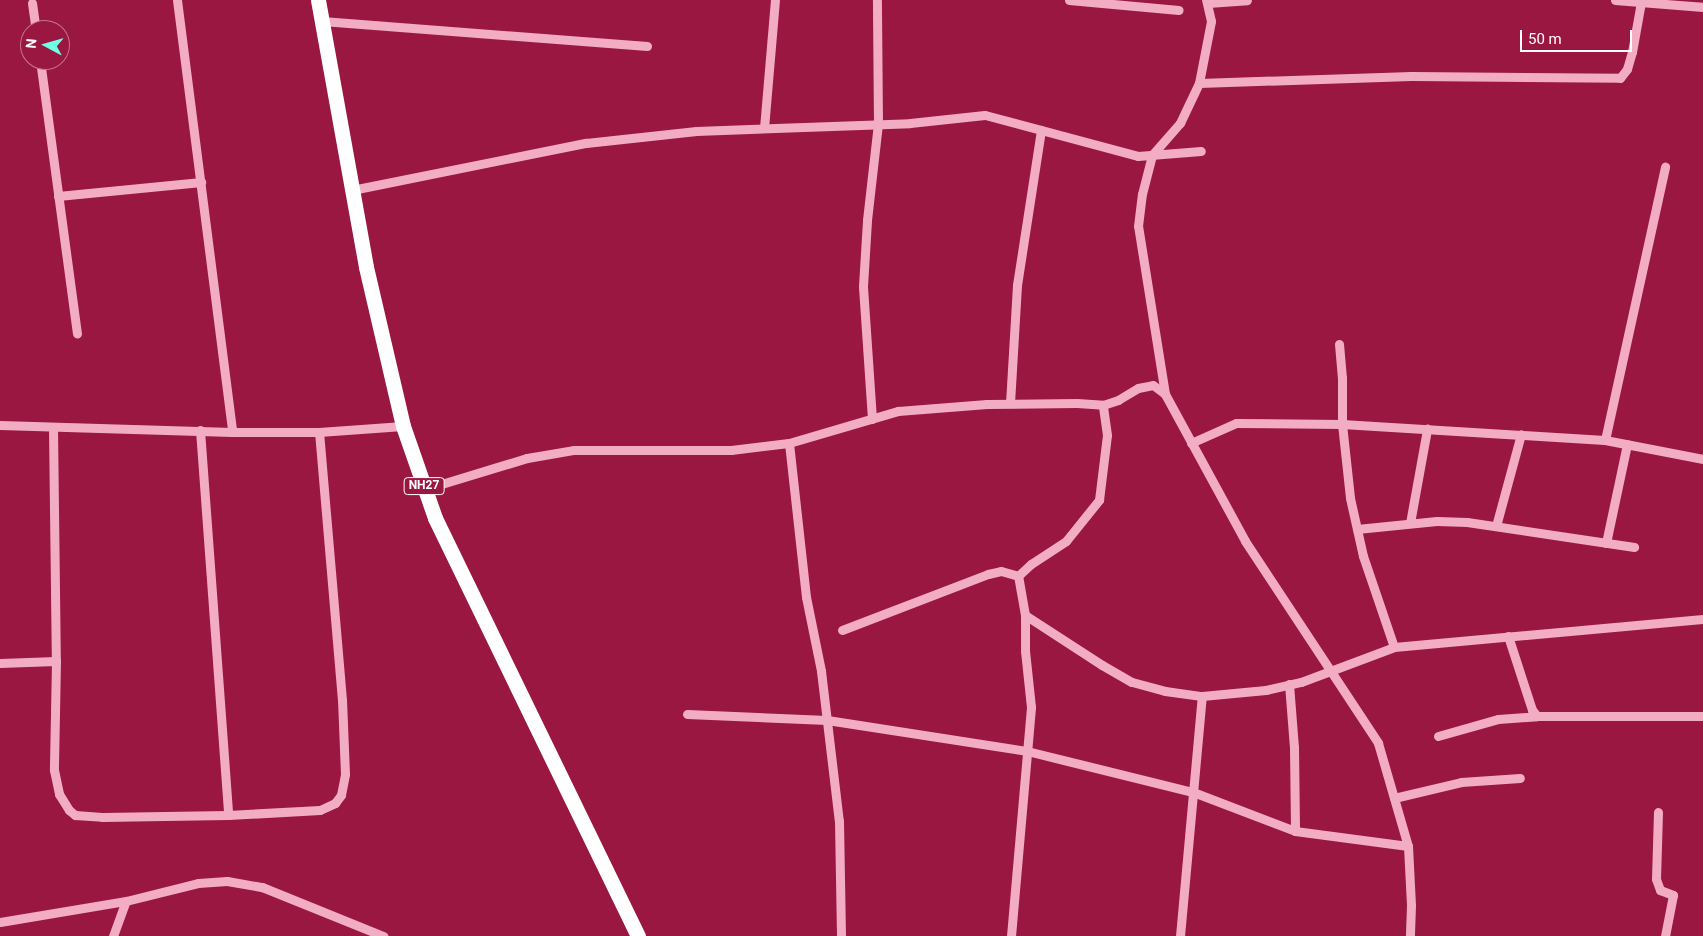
<!DOCTYPE html>
<html>
<head>
<meta charset="utf-8">
<style>
  body { margin:0 }
  #map { position:relative; width:1703px; height:936px; overflow:hidden; background:#9a1742; font-family:Roboto,sans-serif }
  div>[style] { position:absolute }
  .minor>* { height:9px; margin:-4.5px; padding:0 4.5px; transform-origin:4.5px; border-radius:4.5px; background:#f2adc4 }
  .highway>* { height:15px; margin:-7.5px; padding:0 7.5px; transform-origin:7.5px; border-radius:7.5px; background:#fff }
  span { translate:-50% -50%; white-space:nowrap; text-align:center; line-height:1.15; -webkit-text-stroke:4.5px #9a1742; paint-order:stroke }
  .shield-label span { padding:1px 4px; background:#9a1742; border:1px solid; border-radius:4px; -webkit-text-stroke-width:0 }
  .shield-label { font-size:12px; color:#fff; font-weight:700 }
  .north { position:absolute; left:20px; top:20px; width:50px; height:50px; box-sizing:border-box; background:#9a1742; border:1px solid #c2748e; border-radius:50%; rotate:276deg; font-size:14px; font-weight:700; line-height:20px; text-align:center; color:#fff }
  .north::after { content:''; display:block; margin:auto; width:18px; height:22px; background:#6effe5; clip-path:polygon(50% 0,100% 100%,50% 72%,0 100%) }
  .scale { position:absolute; left:1520px; top:30px; width:112px; height:22px; box-sizing:border-box; border:2px solid #fff; border-top:0; padding-left:6px; font-size:15px; line-height:18px; white-space:nowrap; color:#fff; -webkit-text-stroke:4px #9a1742; paint-order:stroke }
</style>
</head>
<body>
<div id="map">
  <div class="minor">
    <i style="left:177px;top:0;width:435px;rotate:82.7deg"></i>
    <i style="left:1069px;top:0;width:110px;rotate:5.2deg"></i>
    <i style="left:1615px;top:0;width:88px;rotate:4.5deg"></i>
    <i style="left:32px;top:3px;width:27px;rotate:82deg"></i>
    <i style="left:1208px;top:3px;width:39px;rotate:-4deg"></i>
    <i style="left:322px;top:21px;width:326px;rotate:4.4deg"></i>
    <i style="left:40px;top:60px;width:276px;rotate:82.3deg"></i>
    <i style="left:1199px;top:83px;width:212px;rotate:-1.9deg"></i>
    <i style="left:1411px;top:76px;width:209px;rotate:0.5deg"></i>
    <i style="left:1620px;top:78px;width:11px;rotate:-52deg"></i>
    <i style="left:1627px;top:69px;width:18px;rotate:-74deg"></i>
    <i style="left:1632px;top:52px;width:51px;rotate:-79.8deg"></i>
    <i style="left:764px;top:128px;width:128px;rotate:-85.1deg"></i>
    <i style="left:352px;top:190px;width:239px;rotate:-11.4deg"></i>
    <i style="left:586px;top:143px;width:111px;rotate:-6.2deg"></i>
    <i style="left:696px;top:131px;width:214px;rotate:-2.1deg"></i>
    <i style="left:910px;top:123px;width:75px;rotate:-6.1deg"></i>
    <i style="left:985px;top:115px;width:158px;rotate:15deg"></i>
    <i style="left:1138px;top:156px;width:63px;rotate:-4.5deg"></i>
    <i style="left:58px;top:196px;width:144px;rotate:-5.6deg"></i>
    <i style="left:1339px;top:344px;width:34px;rotate:85deg"></i>
    <i style="left:1342px;top:378px;width:46px;rotate:90deg"></i>
    <i style="left:1342px;top:424px;width:74px;rotate:83.8deg"></i>
    <i style="left:1350px;top:498px;width:59px;rotate:77.4deg"></i>
    <i style="left:1363px;top:556px;width:96px;rotate:71.2deg"></i>
    <i style="left:1165px;top:394px;width:170px;rotate:-99.1deg"></i>
    <i style="left:1138px;top:226px;width:32px;rotate:-83deg"></i>
    <i style="left:1142px;top:194px;width:40px;rotate:-75.6deg"></i>
    <i style="left:1152px;top:155px;width:43px;rotate:-48.8deg"></i>
    <i style="left:1180px;top:123px;width:44px;rotate:-64.6deg"></i>
    <i style="left:1199px;top:83px;width:63px;rotate:-79deg"></i>
    <i style="left:1211px;top:21px;width:22px;rotate:-103deg"></i>
    <i style="left:1010px;top:403px;width:118px;rotate:-86.6deg"></i>
    <i style="left:1017px;top:285px;width:157px;rotate:-81.2deg"></i>
    <i style="left:872px;top:419px;width:133px;rotate:-93.9deg"></i>
    <i style="left:863px;top:286px;width:66px;rotate:-86.5deg"></i>
    <i style="left:867px;top:220px;width:97px;rotate:-83.5deg"></i>
    <i style="left:878px;top:124px;width:124px;rotate:-90.5deg"></i>
    <i style="left:0;top:425px;width:232px;rotate:1.7deg"></i>
    <i style="left:232px;top:432px;width:87px"></i>
    <i style="left:319px;top:432px;width:84px;rotate:-4.1deg"></i>
    <i style="left:53px;top:427px;width:234px;rotate:89.3deg"></i>
    <i style="left:56px;top:661px;width:109px;rotate:91.1deg"></i>
    <i style="left:54px;top:770px;width:25px;rotate:78deg"></i>
    <i style="left:59px;top:794px;width:19px;rotate:58deg"></i>
    <i style="left:69px;top:810px;width:8px;rotate:40deg"></i>
    <i style="left:75px;top:815px;width:27px;rotate:4deg"></i>
    <i style="left:102px;top:817px;width:126px;rotate:-0.9deg"></i>
    <i style="left:228px;top:815px;width:92px;rotate:-3.1deg"></i>
    <i style="left:320px;top:810px;width:17px;rotate:-25deg"></i>
    <i style="left:335px;top:803px;width:10px;rotate:-53deg"></i>
    <i style="left:341px;top:795px;width:21px;rotate:-79deg"></i>
    <i style="left:345px;top:774px;width:74px;rotate:-92.3deg"></i>
    <i style="left:342px;top:700px;width:269px;rotate:-94.9deg"></i>
    <i style="left:200px;top:430px;width:386px;rotate:85.8deg"></i>
    <i style="left:1605px;top:440px;width:280px;rotate:-77.6deg"></i>
    <i style="left:789px;top:443px;width:155px;rotate:83.7deg"></i>
    <i style="left:806px;top:597px;width:76px;rotate:78.5deg"></i>
    <i style="left:821px;top:671px;width:151px;rotate:83.2deg"></i>
    <i style="left:839px;top:821px;width:115px;rotate:89deg"></i>
    <i style="left:1191px;top:443px;width:49px;rotate:-24deg"></i>
    <i style="left:1236px;top:423px;width:106px;rotate:0.5deg"></i>
    <i style="left:1342px;top:424px;width:263px;rotate:3.5deg"></i>
    <i style="left:1605px;top:440px;width:100px;rotate:11deg"></i>
    <i style="left:425px;top:489px;width:107px;rotate:-16.9deg"></i>
    <i style="left:527px;top:458px;width:48px;rotate:-9.7deg"></i>
    <i style="left:574px;top:450px;width:157px"></i>
    <i style="left:731px;top:450px;width:58px;rotate:-6.9deg"></i>
    <i style="left:789px;top:443px;width:114px;rotate:-16.4deg"></i>
    <i style="left:898px;top:411px;width:89px;rotate:-4.5deg"></i>
    <i style="left:987px;top:404px;width:90px;rotate:-0.6deg"></i>
    <i style="left:1077px;top:403px;width:26px;rotate:4deg"></i>
    <i style="left:1103px;top:405px;width:16px;rotate:-18deg"></i>
    <i style="left:1118px;top:400px;width:23px;rotate:-31deg"></i>
    <i style="left:1138px;top:388px;width:15px;rotate:-11deg"></i>
    <i style="left:1153px;top:385px;width:15px;rotate:37deg"></i>
    <i style="left:1165px;top:394px;width:167px;rotate:61.4deg"></i>
    <i style="left:1245px;top:541px;width:242px;rotate:56.6deg"></i>
    <i style="left:1378px;top:743px;width:107px;rotate:73.8deg"></i>
    <i style="left:1408px;top:846px;width:59px;rotate:87.1deg"></i>
    <i style="left:1411px;top:905px;width:31px;rotate:92deg"></i>
    <i style="left:1410px;top:523px;width:96px;rotate:-79.7deg"></i>
    <i style="left:1496px;top:526px;width:95px;rotate:-74.8deg"></i>
    <i style="left:1357px;top:529px;width:80px;rotate:-5.7deg"></i>
    <i style="left:1437px;top:521px;width:30px;rotate:2deg"></i>
    <i style="left:1467px;top:522px;width:169px;rotate:8.5deg"></i>
    <i style="left:1606px;top:543px;width:101px;rotate:-78deg"></i>
    <i style="left:1018px;top:576px;width:18px;rotate:-43deg"></i>
    <i style="left:1031px;top:564px;width:42px;rotate:-33.3deg"></i>
    <i style="left:1066px;top:541px;width:53px;rotate:-51.2deg"></i>
    <i style="left:1099px;top:500px;width:65px;rotate:-83deg"></i>
    <i style="left:1107px;top:435px;width:30px;rotate:-98deg"></i>
    <i style="left:1025px;top:615px;width:92px;rotate:33deg"></i>
    <i style="left:1102px;top:665px;width:34px;rotate:30deg"></i>
    <i style="left:1132px;top:682px;width:34px;rotate:15deg"></i>
    <i style="left:1165px;top:691px;width:37px;rotate:8deg"></i>
    <i style="left:1202px;top:696px;width:64px;rotate:-5.4deg"></i>
    <i style="left:1266px;top:690px;width:36px;rotate:-13deg"></i>
    <i style="left:1301px;top:682px;width:99px;rotate:-20.6deg"></i>
    <i style="left:1394px;top:647px;width:310px;rotate:-5.2deg"></i>
    <i style="left:842px;top:630px;width:156px;rotate:-21deg"></i>
    <i style="left:988px;top:574px;width:13px;rotate:-13deg"></i>
    <i style="left:1001px;top:571px;width:18px;rotate:16deg"></i>
    <i style="left:1508px;top:636px;width:78px;rotate:72deg"></i>
    <i style="left:1532px;top:710px;width:8px;rotate:50deg"></i>
    <i style="left:0;top:663px;width:56px;rotate:-2deg"></i>
    <i style="left:1289px;top:684px;width:63px;rotate:85.5deg"></i>
    <i style="left:1294px;top:747px;width:84px;rotate:89.3deg"></i>
    <i style="left:687px;top:714px;width:140px;rotate:2.5deg"></i>
    <i style="left:827px;top:720px;width:202px;rotate:8.8deg"></i>
    <i style="left:1027px;top:751px;width:171px;rotate:13.9deg"></i>
    <i style="left:1193px;top:792px;width:109px;rotate:20.9deg"></i>
    <i style="left:1295px;top:831px;width:114px;rotate:7.6deg"></i>
    <i style="left:1438px;top:736px;width:62px;rotate:-15.8deg"></i>
    <i style="left:1498px;top:719px;width:39px;rotate:-4deg"></i>
    <i style="left:1537px;top:716px;width:166px"></i>
    <i style="left:1394px;top:798px;width:69px;rotate:-13.4deg"></i>
    <i style="left:1461px;top:782px;width:59px;rotate:-3.9deg"></i>
    <i style="left:1658px;top:812px;width:67px;rotate:91.7deg"></i>
    <i style="left:1656px;top:879px;width:12px;rotate:70deg"></i>
    <i style="left:1660px;top:890px;width:14px;rotate:21deg"></i>
    <i style="left:1673px;top:895px;width:42px;rotate:101deg"></i>
    <i style="left:0;top:922px;width:128px;rotate:-9.5deg"></i>
    <i style="left:126px;top:901px;width:74px;rotate:-14deg"></i>
    <i style="left:198px;top:883px;width:29px;rotate:-4deg"></i>
    <i style="left:227px;top:881px;width:36px;rotate:10deg"></i>
    <i style="left:262px;top:887px;width:131px;rotate:22deg"></i>
    <i style="left:113px;top:936px;width:37px;rotate:-70deg"></i>
    <i style="left:1011px;top:936px;width:230px;rotate:-85deg"></i>
    <i style="left:1031px;top:707px;width:56px;rotate:-96.1deg"></i>
    <i style="left:1025px;top:651px;width:36px;rotate:-90deg"></i>
    <i style="left:1025px;top:615px;width:40px;rotate:-100deg"></i>
    <i style="left:1180px;top:936px;width:241px;rotate:-84.8deg"></i>
  </div>
  <div class="highway">
    <i style="left:318px;top:0;width:271px;rotate:79.8deg"></i>
    <i style="left:366px;top:267px;width:163px;rotate:76.9deg"></i>
    <i style="left:403px;top:426px;width:97px;rotate:70.8deg"></i>
    <i style="left:435px;top:518px;width:465px;rotate:64.1deg"></i>
  </div>
  <div class="shield-label">
    <span style="left:424px;top:486px">NH27</span>
  </div>
  <div class="north">N</div>
  <div class="scale">50 m</div>
</div>
</body>
</html>
